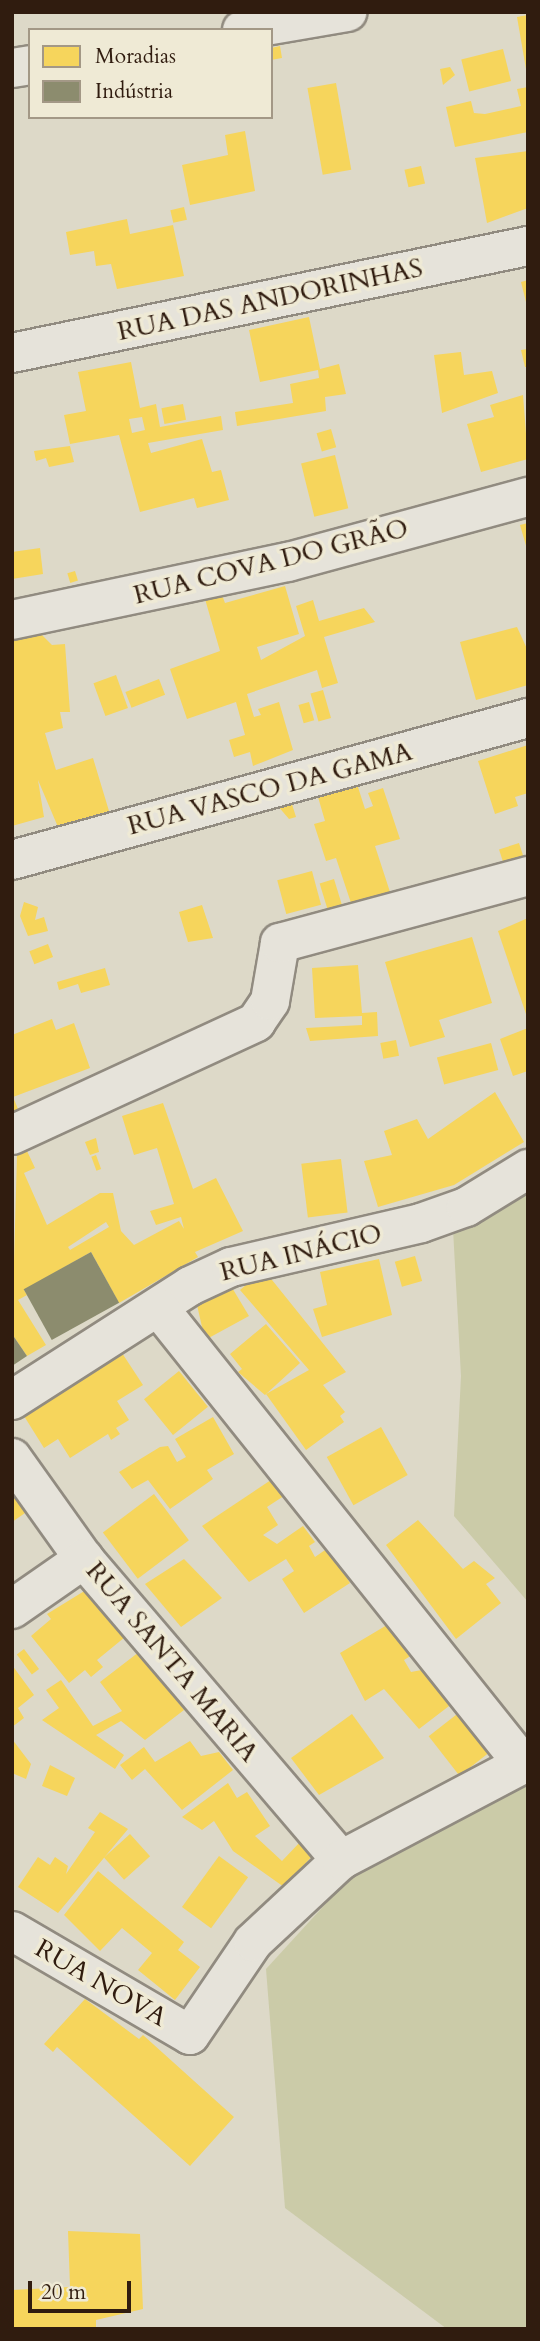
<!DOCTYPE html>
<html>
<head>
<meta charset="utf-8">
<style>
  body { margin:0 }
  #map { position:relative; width:540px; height:2341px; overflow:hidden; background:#ddd9c8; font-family:Cardo,serif }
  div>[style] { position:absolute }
  .green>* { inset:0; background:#cbcba8 }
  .homes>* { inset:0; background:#f6d55c; transform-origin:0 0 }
  .industry>* { inset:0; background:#8c8c6e; transform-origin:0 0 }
  .roads { filter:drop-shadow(2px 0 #918b80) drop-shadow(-2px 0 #918b80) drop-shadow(0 2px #918b80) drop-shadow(0 -2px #918b80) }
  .minor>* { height:38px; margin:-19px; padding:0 19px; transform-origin:19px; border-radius:19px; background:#e6e3da }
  span { translate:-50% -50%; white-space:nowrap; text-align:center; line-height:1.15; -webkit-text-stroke:7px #efead5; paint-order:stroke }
  .street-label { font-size:26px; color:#301c0f }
  .frame { position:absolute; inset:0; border:14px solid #301c0f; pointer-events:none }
  .legend { position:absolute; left:28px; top:28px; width:245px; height:91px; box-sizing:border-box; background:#efead5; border:2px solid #a39886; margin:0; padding:9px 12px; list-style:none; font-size:21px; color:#301c0f }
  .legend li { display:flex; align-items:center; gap:14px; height:35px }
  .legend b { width:35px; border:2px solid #a39886 }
  .scale { position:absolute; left:28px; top:2281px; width:103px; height:32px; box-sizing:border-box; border:4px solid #301c0f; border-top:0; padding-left:9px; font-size:21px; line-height:24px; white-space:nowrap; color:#301c0f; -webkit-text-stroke:5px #efead5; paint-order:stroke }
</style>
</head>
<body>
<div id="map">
  <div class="green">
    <i style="clip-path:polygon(528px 1187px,528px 1602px,454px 1516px,461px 1376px,453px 1229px)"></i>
    <i style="clip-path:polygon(528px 1772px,528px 2329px,447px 2329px,285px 2208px,266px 1969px,362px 1864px)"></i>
  </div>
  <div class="homes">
    <i style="clip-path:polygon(528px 15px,528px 69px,526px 69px,517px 17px)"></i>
    <i style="clip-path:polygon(280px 46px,282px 58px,271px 60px,271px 48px)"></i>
    <i style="left:503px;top:49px;width:33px;height:43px;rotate:76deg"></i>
    <i style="clip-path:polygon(450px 67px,455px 75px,443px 85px,440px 69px)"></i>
    <i style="left:336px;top:83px;width:88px;height:29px;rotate:80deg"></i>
    <i style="clip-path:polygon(528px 87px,528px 132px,455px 147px,446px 107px,471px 101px,474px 113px,485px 114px,521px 106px,517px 89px)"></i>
    <i style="clip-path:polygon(245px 131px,255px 191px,190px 205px,182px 165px,228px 155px,225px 135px)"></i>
    <i style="clip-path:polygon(528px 151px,528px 208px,487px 223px,475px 158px)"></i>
    <i style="left:421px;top:166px;width:18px;height:17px;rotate:77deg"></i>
    <i style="left:184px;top:207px;width:13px;height:14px;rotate:77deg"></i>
    <i style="clip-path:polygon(127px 219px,130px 234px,173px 225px,184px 276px,117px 289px,111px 264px,96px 266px,94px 251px,70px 255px,66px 232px)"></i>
    <i style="clip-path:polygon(528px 280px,528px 306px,527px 306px,521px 282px)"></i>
    <i style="clip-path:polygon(309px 317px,320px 369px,339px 364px,346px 394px,325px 397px,326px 411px,237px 426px,235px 412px,293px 403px,290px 384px,319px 378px,318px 370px,260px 382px,249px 330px)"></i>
    <i style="clip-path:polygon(528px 349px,528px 367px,525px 367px,521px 350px)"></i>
    <i style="clip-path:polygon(461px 352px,464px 375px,492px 371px,498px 393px,442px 413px,434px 355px)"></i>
    <i style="clip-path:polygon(evenodd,131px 362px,140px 408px,156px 404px,160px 427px,221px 416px,223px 430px,148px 443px,151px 453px,202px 439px,212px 472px,221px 470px,229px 500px,197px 508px,194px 498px,140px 512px,119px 435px,70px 444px,64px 415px,86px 411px,78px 372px,131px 362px,142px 417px,145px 430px,132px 433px,129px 419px,142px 417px)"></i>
    <i style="clip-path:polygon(523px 395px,528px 459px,481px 472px,467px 424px,494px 417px,490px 405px)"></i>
    <i style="left:183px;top:404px;width:16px;height:22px;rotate:79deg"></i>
    <i style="left:331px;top:429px;width:19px;height:15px;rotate:74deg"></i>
    <i style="clip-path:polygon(70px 446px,74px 462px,49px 467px,46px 458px,36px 461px,34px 451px)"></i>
    <i style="left:335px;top:455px;width:55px;height:35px;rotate:76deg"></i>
    <i style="clip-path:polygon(528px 523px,528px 549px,527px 549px,520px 525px)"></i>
    <i style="clip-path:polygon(40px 548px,43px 574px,12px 579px,12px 552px)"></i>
    <i style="left:75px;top:571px;width:10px;height:8px;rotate:73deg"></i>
    <i style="clip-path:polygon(285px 586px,299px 634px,257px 647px,261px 660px,305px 636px,296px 606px,313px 600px,319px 621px,364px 608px,375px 622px,324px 637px,338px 683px,322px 688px,317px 670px,247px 694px,254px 717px,261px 715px,258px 709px,279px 702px,293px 750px,253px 766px,250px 752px,234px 757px,229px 740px,245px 735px,236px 702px,187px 719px,170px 669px,220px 651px,205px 599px,222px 595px,225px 603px)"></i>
    <i style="clip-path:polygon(517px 627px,528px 651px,528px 685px,476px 700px,460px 642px)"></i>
    <i style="clip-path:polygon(42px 635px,52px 645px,65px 644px,70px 712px,60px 712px,63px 728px,45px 733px,56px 770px,93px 758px,109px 811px,58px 827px,38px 780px,44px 817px,12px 826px,12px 638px)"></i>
    <i style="left:116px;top:675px;width:35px;height:24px;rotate:70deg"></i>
    <i style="left:159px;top:679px;width:17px;height:36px;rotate:69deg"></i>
    <i style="left:323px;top:690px;width:29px;height:13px;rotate:74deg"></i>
    <i style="left:309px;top:702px;width:19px;height:11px;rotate:74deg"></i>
    <i style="clip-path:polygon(528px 745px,528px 793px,515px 797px,518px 806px,495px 814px,478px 761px)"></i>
    <i style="clip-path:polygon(357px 784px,365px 809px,373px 806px,368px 793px,383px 788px,400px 839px,375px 846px,391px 895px,351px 903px,336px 858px,326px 861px,314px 824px,325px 821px,318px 797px)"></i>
    <i style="clip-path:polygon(291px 801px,296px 817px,289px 819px,277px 805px)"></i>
    <i style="left:519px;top:843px;width:22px;height:21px;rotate:72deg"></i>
    <i style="left:312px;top:871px;width:35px;height:36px;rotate:75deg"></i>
    <i style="left:334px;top:879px;width:28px;height:15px;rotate:73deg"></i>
    <i style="clip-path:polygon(24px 902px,38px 907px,35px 920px,44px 917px,48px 931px,28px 936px,20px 916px)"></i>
    <i style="clip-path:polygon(202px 905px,213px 938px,188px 942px,179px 912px)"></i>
    <i style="clip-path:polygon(528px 918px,528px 1017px,527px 1017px,498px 931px)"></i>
    <i style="clip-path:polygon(472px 937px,492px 1003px,439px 1020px,445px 1037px,410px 1047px,385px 962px)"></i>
    <i style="left:48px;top:944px;width:14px;height:20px;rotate:69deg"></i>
    <i style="clip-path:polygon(358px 965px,362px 1013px,377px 1012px,378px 1036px,310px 1041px,306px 1028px,362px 1025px,362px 1016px,315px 1018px,312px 968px)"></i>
    <i style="clip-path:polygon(105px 968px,110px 985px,81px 993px,78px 984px,59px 990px,57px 982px)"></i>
    <i style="clip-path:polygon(52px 1019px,56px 1030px,74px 1023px,90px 1068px,13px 1097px,21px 1116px,12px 1119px,12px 1035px)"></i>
    <i style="clip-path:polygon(528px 1028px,528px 1071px,513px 1076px,500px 1039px)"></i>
    <i style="left:396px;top:1040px;width:16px;height:16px;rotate:79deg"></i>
    <i style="left:491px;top:1043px;width:28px;height:56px;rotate:75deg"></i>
    <i style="clip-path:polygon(495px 1092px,524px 1142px,454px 1185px,378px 1207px,364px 1161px,392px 1155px,384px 1131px,417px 1119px,428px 1139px)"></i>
    <i style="clip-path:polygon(evenodd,163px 1103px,193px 1189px,216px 1178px,243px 1231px,195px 1252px,198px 1257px,119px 1303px,91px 1252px,24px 1290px,27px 1295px,18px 1300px,46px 1345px,27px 1356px,12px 1334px,17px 1155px,27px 1151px,35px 1168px,24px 1173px,47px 1225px,100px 1193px,113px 1193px,121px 1231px,134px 1245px,179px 1221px,184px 1229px,181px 1217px,156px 1225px,150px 1211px,174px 1204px,157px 1148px,134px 1155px,122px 1116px,163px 1103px,106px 1222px,109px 1227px,70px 1250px,68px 1247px,106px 1222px)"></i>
    <i style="clip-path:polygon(96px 1138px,99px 1152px,90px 1155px,85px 1142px)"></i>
    <i style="left:96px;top:1155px;width:15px;height:5px;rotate:70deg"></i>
    <i style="left:341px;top:1159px;width:54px;height:40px;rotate:83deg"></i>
    <i style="left:415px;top:1256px;width:26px;height:21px;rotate:74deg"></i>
    <i style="clip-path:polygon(379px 1259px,392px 1315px,322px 1337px,313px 1309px,327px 1305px,320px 1272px)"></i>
    <i style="clip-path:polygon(264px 1270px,346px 1372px,323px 1385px,345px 1412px,340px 1416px,344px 1422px,306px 1450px,266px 1394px,309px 1370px,240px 1290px)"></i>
    <i style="clip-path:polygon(231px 1286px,249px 1316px,205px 1340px,197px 1305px)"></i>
    <i style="clip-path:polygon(266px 1324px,300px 1363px,265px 1395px,238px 1372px,242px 1369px,230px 1354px)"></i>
    <i style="clip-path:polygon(122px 1353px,143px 1385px,117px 1401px,129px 1420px,116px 1428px,120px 1434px,111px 1440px,108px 1434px,70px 1458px,58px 1439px,44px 1448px,24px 1416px)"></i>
    <i style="left:179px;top:1371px;width:46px;height:45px;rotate:51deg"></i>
    <i style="clip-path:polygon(213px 1417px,234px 1454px,207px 1470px,213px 1479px,170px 1509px,148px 1480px,132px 1489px,119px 1472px,160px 1447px,168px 1446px,177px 1462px,186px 1457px,175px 1439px)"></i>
    <i style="left:381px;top:1427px;width:55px;height:62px;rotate:61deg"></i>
    <i style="clip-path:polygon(280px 1474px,293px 1490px,267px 1507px,278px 1525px,263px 1535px,277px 1544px,303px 1526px,315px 1542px,309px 1546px,315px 1557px,328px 1548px,350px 1583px,304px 1613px,282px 1579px,294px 1571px,286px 1559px,249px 1582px,202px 1526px)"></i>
    <i style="clip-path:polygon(12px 1488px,28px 1511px,12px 1522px)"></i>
    <i style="left:154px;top:1494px;width:58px;height:64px;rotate:53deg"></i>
    <i style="clip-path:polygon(418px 1520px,463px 1569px,474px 1561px,495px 1578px,486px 1584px,501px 1603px,456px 1639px,386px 1545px)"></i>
    <i style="clip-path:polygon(184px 1559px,222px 1598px,181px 1627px,145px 1584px)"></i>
    <i style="clip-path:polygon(86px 1590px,125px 1637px,97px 1660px,103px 1667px,91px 1677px,85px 1670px,69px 1683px,31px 1636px,51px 1619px,47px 1614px)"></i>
    <i style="clip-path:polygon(392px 1622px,412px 1655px,404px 1660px,411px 1672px,427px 1669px,453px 1703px,419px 1729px,384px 1689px,365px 1701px,340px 1653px)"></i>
    <i style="left:24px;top:1649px;width:25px;height:9px;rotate:53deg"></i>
    <i style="clip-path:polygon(139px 1652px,184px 1710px,145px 1740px,121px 1721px,96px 1735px,124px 1755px,115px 1769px,42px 1720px,59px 1708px,46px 1690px,61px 1680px,93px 1726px,122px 1711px,100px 1682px)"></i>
    <i style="clip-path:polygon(12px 1665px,34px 1695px,18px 1708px,24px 1718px,12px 1727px)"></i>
    <i style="left:461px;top:1711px;width:50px;height:41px;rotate:52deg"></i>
    <i style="clip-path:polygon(352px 1714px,384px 1758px,319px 1795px,291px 1758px)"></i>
    <i style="clip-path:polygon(12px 1739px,31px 1764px,26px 1779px,12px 1773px)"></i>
    <i style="clip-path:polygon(190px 1741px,201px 1756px,219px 1752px,233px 1770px,182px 1810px,145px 1769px,132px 1780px,120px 1765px,144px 1747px,155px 1762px)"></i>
    <i style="clip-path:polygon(50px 1765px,75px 1778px,67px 1796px,42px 1786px)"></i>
    <i style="clip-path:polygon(228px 1783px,237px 1798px,247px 1792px,270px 1826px,255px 1836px,282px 1861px,301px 1841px,314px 1854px,284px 1887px,233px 1851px,214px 1821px,202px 1830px,182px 1817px)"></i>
    <i style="clip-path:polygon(100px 1812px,128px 1829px,58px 1913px,18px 1887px,38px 1857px,50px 1865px,55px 1857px,68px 1866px,66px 1874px,95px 1832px,88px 1828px)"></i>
    <i style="left:130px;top:1834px;width:30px;height:35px;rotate:48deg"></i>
    <i style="left:219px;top:1856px;width:36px;height:63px;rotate:36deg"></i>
    <i style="clip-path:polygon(98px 1871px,184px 1942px,178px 1950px,200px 1967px,175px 2000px,138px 1970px,152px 1953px,122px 1928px,100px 1951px,64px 1915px)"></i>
    <i style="clip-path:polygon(85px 1999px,139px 2039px,143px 2035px,234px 2117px,190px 2166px,57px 2047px,53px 2052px,44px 2044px)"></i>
    <i style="clip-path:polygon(68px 2231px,140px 2234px,143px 2309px,96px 2320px,96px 2329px,12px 2329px,12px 2290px,70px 2287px)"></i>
  </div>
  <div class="industry">
    <i style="left:91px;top:1252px;width:58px;height:77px;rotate:61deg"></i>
    <i style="clip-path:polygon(12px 1334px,27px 1356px,12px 1366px)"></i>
  </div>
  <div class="roads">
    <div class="minor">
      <i style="left:242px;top:30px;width:107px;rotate:-9.7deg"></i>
      <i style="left:12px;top:68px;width:18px;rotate:-9deg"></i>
      <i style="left:12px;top:353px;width:527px;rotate:-11.72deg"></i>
      <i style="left:12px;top:620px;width:282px;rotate:-11.9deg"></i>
      <i style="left:288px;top:562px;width:249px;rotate:-15.2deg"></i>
      <i style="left:12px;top:860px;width:535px;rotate:-15.39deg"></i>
      <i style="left:12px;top:1135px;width:269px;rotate:-24.8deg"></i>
      <i style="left:256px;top:1022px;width:25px;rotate:-56deg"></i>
      <i style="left:270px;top:1001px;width:59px;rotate:-80.2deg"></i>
      <i style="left:280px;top:943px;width:257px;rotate:-15.1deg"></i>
      <i style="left:12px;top:1400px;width:211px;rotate:-32.6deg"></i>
      <i style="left:190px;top:1286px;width:45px;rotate:-24.9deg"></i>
      <i style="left:231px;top:1267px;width:195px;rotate:-13deg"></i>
      <i style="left:421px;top:1223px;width:48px;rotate:-19.6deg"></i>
      <i style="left:466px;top:1207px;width:73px;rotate:-31.5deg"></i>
      <i style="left:12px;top:1458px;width:124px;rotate:54.5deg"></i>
      <i style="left:84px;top:1559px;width:396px;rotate:49.5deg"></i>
      <i style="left:12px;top:1609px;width:88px;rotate:-34.8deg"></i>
      <i style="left:12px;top:1931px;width:206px;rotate:30.3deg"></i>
      <i style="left:190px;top:2035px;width:112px;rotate:-55.9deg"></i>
      <i style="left:253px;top:1942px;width:120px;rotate:-43deg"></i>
      <i style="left:341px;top:1860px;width:206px;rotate:-27.8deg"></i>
      <i style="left:523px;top:1764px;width:583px;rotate:-128.6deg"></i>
    </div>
  </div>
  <div class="street-label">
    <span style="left:270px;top:300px;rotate:-12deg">RUA DAS ANDORINHAS</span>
    <span style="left:271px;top:562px;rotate:-14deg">RUA COVA DO GRÃO</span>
    <span style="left:270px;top:789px;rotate:-15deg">RUA VASCO DA GAMA</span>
    <span style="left:301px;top:1253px;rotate:-14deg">RUA INÁCIO</span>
    <span style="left:172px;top:1662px;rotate:50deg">RUA SANTA MARIA</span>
    <span style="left:101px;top:1983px;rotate:30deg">RUA NOVA</span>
  </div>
  <div class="frame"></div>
  <ul class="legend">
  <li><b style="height:19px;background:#f6d55c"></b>Moradias</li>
  <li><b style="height:19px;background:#8c8c6e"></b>Indústria</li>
  </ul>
  <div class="scale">20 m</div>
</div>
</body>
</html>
